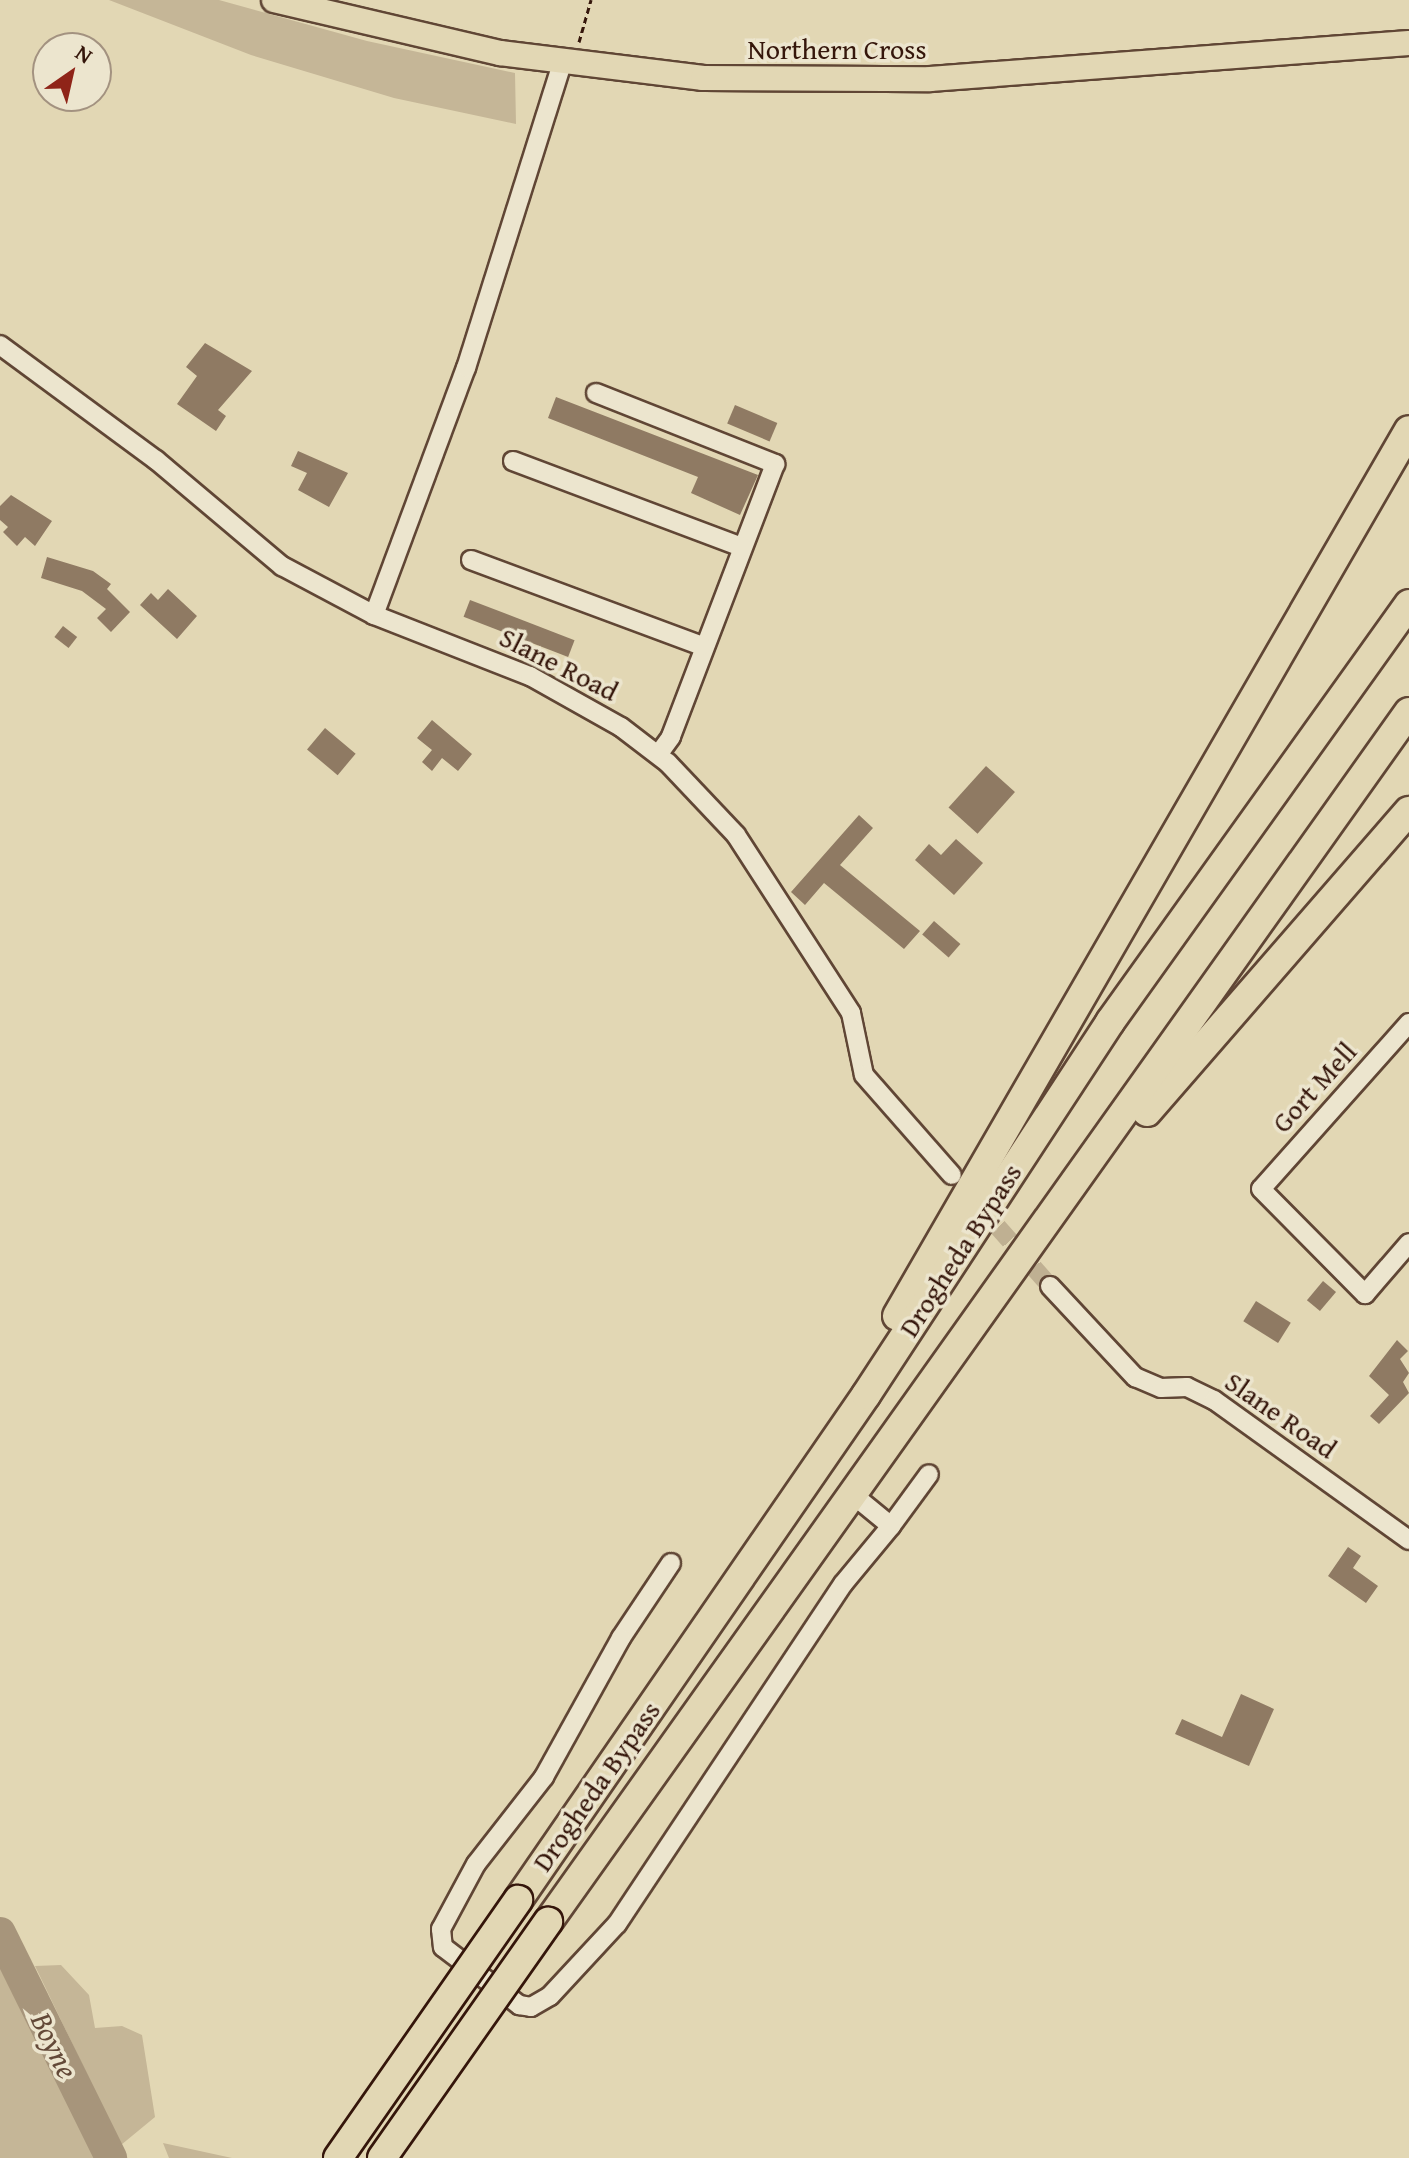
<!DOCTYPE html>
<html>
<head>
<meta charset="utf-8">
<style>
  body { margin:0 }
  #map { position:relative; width:1409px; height:2158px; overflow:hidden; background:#e2d7b4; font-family:"Gentium Book Plus",serif }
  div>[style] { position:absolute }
  .green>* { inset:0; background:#c5b697 }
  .river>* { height:32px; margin:-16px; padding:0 16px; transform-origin:16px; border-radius:16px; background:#a7957b }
  .building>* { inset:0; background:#8f7a63; transform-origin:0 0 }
  .minor-tunnel>* { height:18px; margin-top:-9px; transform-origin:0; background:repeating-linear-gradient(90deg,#bfb092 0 18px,transparent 0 27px) }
  .path>* { height:3px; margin-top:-1.5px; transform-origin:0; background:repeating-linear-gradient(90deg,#35160b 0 6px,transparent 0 10px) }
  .roads { filter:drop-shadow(2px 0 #604635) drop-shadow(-2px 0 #604635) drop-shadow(0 2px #604635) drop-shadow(0 -2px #604635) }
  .minor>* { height:18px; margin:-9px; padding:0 9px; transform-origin:9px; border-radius:9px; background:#ece5ce }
  .major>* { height:24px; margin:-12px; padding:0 12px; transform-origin:12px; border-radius:12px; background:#e2d7b4 }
  .highway>* { height:28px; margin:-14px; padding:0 14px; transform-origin:14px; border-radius:14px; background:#e2d7b4 }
  .bridges { filter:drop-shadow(2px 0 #35160b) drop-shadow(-2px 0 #35160b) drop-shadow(0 2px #35160b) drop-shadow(0 -2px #35160b) }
  .highway-bridge>* { height:28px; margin:-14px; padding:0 14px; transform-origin:14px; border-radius:14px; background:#e2d7b4 }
  span { translate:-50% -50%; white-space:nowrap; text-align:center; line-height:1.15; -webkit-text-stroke:7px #ece5ce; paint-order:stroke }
  .street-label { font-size:28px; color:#35160b }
  .water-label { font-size:30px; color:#634938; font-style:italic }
  .north { position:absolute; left:32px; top:32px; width:80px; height:80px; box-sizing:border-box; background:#ece5ce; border:2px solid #a39280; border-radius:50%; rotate:34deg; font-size:22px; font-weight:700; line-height:32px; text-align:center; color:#35160b }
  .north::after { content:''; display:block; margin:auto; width:28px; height:36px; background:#8f2418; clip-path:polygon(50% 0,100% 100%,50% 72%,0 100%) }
</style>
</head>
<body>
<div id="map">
  <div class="green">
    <i style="clip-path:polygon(109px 0,219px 0,367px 41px,515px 73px,516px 124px,394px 98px,251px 55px)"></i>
    <i style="clip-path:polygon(0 1941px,40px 1992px,100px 2158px,0 2158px)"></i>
    <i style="clip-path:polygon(61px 1965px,89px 1995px,95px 2028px,122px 2026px,142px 2035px,155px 2117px,121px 2145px,35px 1966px)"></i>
    <i style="clip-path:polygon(163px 2143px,232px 2158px,169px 2158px)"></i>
  </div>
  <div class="river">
    <i style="left:0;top:1933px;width:251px;rotate:63.7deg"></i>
  </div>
  <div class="building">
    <i style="clip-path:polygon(205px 343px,252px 371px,218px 410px,226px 416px,216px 431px,177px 404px,197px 376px,186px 367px)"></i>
    <i style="clip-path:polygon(556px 397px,758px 475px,740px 515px,691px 493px,698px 477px,548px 418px)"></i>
    <i style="left:735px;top:405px;width:46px;height:20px;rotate:23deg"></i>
    <i style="clip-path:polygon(298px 451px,348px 473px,329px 507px,298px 490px,307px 473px,291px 466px)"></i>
    <i style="clip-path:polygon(11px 495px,52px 521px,35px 546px,25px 537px,17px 546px,3px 532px,8px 527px,0 520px,0 506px)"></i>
    <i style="clip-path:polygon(47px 557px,93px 571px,111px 584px,107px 589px,130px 612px,111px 632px,97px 618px,106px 609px,82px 591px,41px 578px)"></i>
    <i style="clip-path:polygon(168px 589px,197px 616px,177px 639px,140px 605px,151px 593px,158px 600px)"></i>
    <i style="left:470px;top:600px;width:112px;height:18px;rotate:21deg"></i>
    <i style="left:63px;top:626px;width:18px;height:14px;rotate:38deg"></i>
    <i style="clip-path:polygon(432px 720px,472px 754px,458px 771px,442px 758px,432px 771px,422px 762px,432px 750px,417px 738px)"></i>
    <i style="left:325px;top:728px;width:40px;height:28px;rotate:40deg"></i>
    <i style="left:986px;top:766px;width:39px;height:56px;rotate:42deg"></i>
    <i style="clip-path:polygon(859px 815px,873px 828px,840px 865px,920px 931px,904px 949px,824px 883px,805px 905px,791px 892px)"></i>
    <i style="clip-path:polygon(956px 839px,983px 863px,954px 895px,915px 860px,929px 844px,941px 855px)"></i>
    <i style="left:934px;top:921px;width:35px;height:18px;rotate:41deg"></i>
    <i style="left:1323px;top:1281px;width:17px;height:25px;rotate:40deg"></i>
    <i style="left:1256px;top:1301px;width:41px;height:24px;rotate:32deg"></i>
    <i style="clip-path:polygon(1397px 1340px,1408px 1351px,1400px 1359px,1409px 1373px,1403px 1382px,1409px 1393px,1379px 1424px,1370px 1416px,1389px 1395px,1369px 1376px)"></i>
    <i style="clip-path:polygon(1348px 1547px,1361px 1556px,1353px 1568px,1378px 1586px,1366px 1603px,1328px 1576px)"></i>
    <i style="clip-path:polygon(1241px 1694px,1274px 1709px,1249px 1766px,1175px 1734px,1182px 1719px,1222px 1737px)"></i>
  </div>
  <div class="minor-tunnel">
    <i style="left:980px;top:1207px;width:106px;rotate:48.5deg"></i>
  </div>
  <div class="path">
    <i style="left:579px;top:42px;width:44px;rotate:-74.1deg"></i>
  </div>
  <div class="roads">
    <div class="minor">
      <i style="left:0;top:345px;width:194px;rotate:36.4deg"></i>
      <i style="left:156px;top:460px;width:165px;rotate:40.1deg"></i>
      <i style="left:282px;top:566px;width:104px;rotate:28deg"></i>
      <i style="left:374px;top:615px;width:168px;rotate:21.4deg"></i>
      <i style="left:530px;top:676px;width:104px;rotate:29.3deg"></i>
      <i style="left:621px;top:727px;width:59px;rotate:37.5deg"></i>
      <i style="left:668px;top:763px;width:99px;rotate:46.6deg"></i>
      <i style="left:736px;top:835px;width:212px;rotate:57.1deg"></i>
      <i style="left:851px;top:1013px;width:63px;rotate:78.2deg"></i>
      <i style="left:864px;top:1075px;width:133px;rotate:48.7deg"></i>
      <i style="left:596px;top:393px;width:193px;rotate:21.6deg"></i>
      <i style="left:775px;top:464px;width:292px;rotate:110.9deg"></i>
      <i style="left:671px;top:737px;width:22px;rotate:126deg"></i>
      <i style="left:513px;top:461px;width:245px;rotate:20.6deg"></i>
      <i style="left:471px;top:560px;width:246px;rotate:20.4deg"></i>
      <i style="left:374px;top:615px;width:264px;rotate:-69.6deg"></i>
      <i style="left:466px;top:368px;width:320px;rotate:-72.5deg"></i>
      <i style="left:1409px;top:1023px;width:222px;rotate:131.7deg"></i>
      <i style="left:1261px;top:1189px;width:148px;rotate:45.3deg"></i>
      <i style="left:1365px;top:1294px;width:67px;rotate:-49.2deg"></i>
      <i style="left:1050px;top:1286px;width:125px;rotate:47deg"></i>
      <i style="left:1135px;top:1377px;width:28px;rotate:23deg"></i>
      <i style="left:1161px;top:1388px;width:26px;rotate:-2deg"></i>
      <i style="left:1187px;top:1387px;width:30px;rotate:26deg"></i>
      <i style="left:1214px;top:1400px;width:240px;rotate:35.7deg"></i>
      <i style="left:891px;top:1526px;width:64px;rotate:-53.8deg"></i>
      <i style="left:671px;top:1563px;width:90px;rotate:123.7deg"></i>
      <i style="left:621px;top:1638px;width:159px;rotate:119deg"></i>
      <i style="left:544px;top:1777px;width:110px;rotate:128deg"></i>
      <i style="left:476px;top:1864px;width:74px;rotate:118.3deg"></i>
      <i style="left:441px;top:1929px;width:18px;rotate:84deg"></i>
      <i style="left:443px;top:1947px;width:96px;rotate:37.3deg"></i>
      <i style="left:519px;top:2005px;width:12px;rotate:9deg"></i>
      <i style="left:531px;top:2007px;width:22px;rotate:-30deg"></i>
      <i style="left:550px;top:1996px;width:98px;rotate:-47.1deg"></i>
      <i style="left:617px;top:1924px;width:408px;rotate:-56.4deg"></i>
      <i style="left:843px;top:1584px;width:75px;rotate:-50.4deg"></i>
      <i style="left:891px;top:1526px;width:50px;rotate:-140.6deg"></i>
    </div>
    <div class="major">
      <i style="left:274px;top:0;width:232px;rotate:13.2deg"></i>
      <i style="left:500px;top:53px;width:205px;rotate:7deg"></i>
      <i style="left:703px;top:78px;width:227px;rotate:0.3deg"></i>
      <i style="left:930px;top:79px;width:480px;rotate:-4.3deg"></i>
    </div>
    <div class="highway">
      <i style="left:1147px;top:1112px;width:399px;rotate:-49deg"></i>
      <i style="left:897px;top:1316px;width:1023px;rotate:-59.98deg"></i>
      <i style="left:518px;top:1900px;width:613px;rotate:-55.43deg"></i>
      <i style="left:866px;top:1395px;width:446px;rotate:-56.8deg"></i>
      <i style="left:1110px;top:1022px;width:514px;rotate:-54.42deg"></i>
      <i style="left:548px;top:1922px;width:1485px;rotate:-54.57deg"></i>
    </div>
  </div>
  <div class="bridges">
    <div class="highway-bridge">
      <i style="left:338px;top:2158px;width:315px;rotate:-55.1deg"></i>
      <i style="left:382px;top:2158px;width:289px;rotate:-54.9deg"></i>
    </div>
  </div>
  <div class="street-label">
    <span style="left:837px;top:49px">Northern Cross</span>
    <span style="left:559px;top:664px;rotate:27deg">Slane Road</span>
    <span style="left:1314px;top:1087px;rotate:-48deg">Gort Mell</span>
    <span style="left:960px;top:1250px;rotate:-57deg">Drogheda Bypass</span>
    <span style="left:1281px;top:1415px;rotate:35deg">Slane Road</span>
    <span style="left:596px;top:1786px;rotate:-55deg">Drogheda Bypass</span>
  </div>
  <div class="water-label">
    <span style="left:55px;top:2045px;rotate:64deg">Boyne</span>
  </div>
  <div class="north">N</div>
</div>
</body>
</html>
